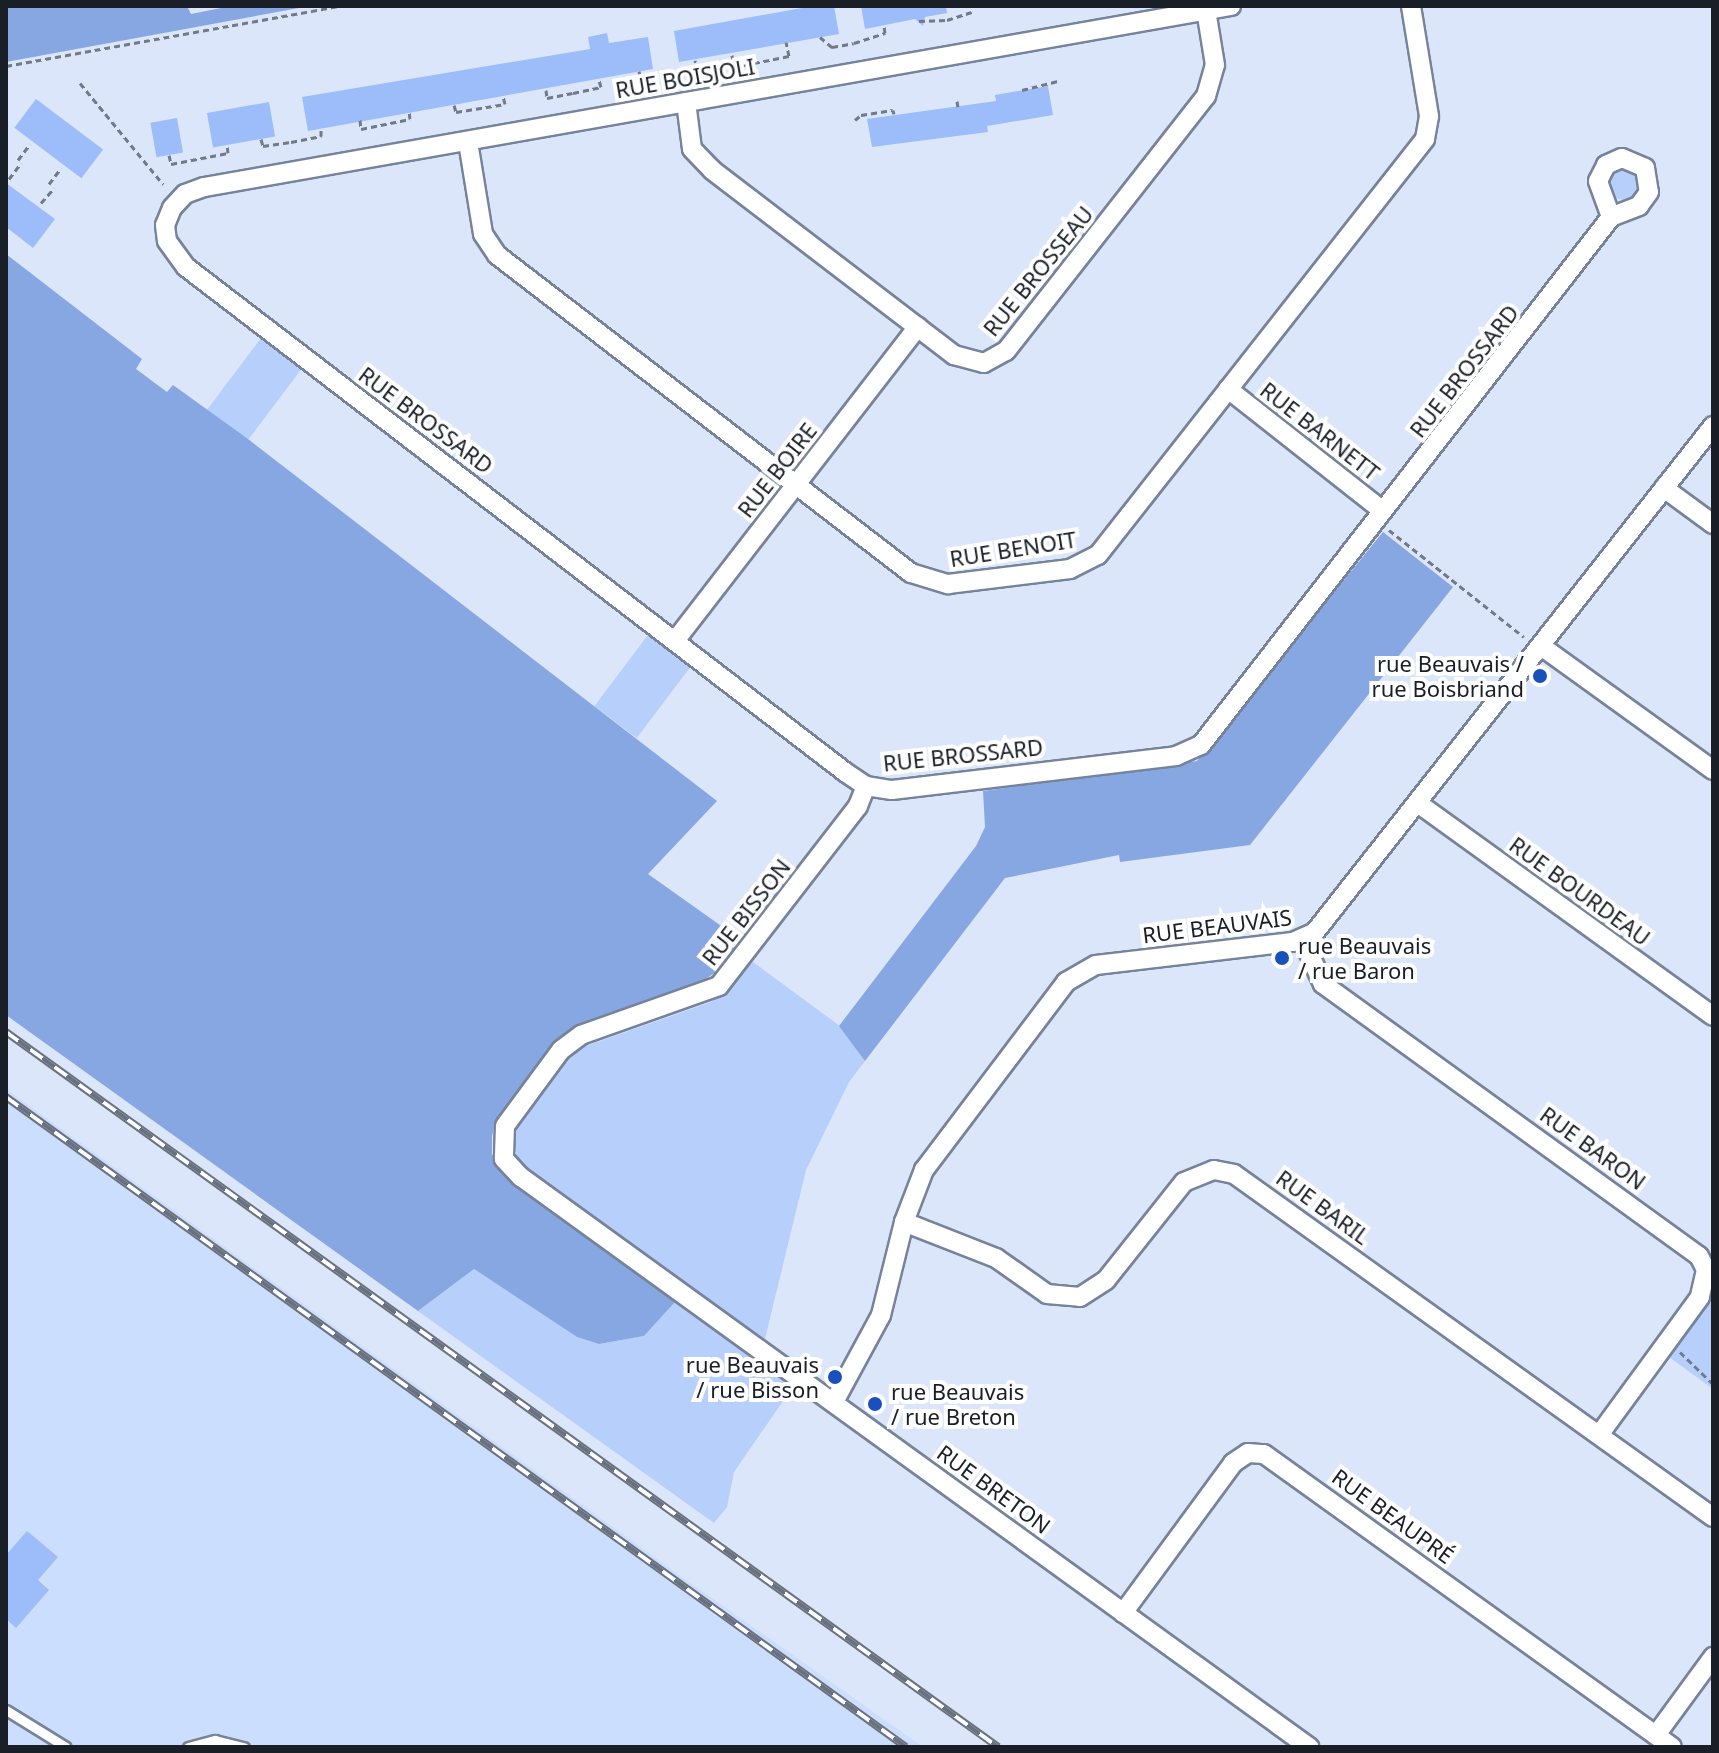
<!DOCTYPE html>
<html>
<head>
<meta charset="utf-8">
<style>
  body { margin:0 }
  #map { position:relative; width:1719px; height:1753px; overflow:hidden; background:#dbe6fa; font-family:"Noto Sans",sans-serif }
  div>[style] { position:absolute }
  .built>* { inset:0; background:#ccdefd }
  .green>* { inset:0; background:#b6cffb; transform-origin:0 0 }
  .round { border-radius:50% }
  .forest>* { inset:0; background:#87a7e2 }
  .building>* { inset:0; background:#9cbdf9; transform-origin:0 0 }
  .path>* { height:3px; margin-top:-1.5px; transform-origin:0; background:repeating-linear-gradient(90deg,#727a88 0 6px,transparent 0 10px) }
  .roads { filter:drop-shadow(2px 0 #76839a) drop-shadow(-2px 0 #76839a) drop-shadow(0 2px #76839a) drop-shadow(0 -2px #76839a) }
  .service>* { height:9px; margin:-4.5px; padding:0 4.5px; transform-origin:4.5px; border-radius:4.5px; background:#fff }
  .minor>* { height:18px; margin:-9px; padding:0 9px; transform-origin:9px; border-radius:9px; background:#fff }
  .rail>* { height:8px; margin-top:-4px; transform-origin:0; background:repeating-linear-gradient(90deg,#fff 0 15px,#69717e 0 30px); box-sizing:border-box; border-block:2px solid #69717e }
  .dots>* { width:22px; height:22px; translate:-50% -50%; box-sizing:border-box; border:4px solid #fff; border-radius:50% }
  span { translate:-50% -50%; white-space:nowrap; text-align:center; line-height:1.15; -webkit-text-stroke:8px #fff; paint-order:stroke }
  .street-label { font-size:22px; color:#191e27 }
  .poi-label { font-size:22px; color:#191e27 }
  .right { translate:-100% -50%; text-align:right }
  .left { translate:0 -50%; text-align:left }
  .frame { position:absolute; inset:0; border:8px solid #191e27; pointer-events:none }
</style>
</head>
<body>
<div id="map">
  <div class="built">
    <i style="clip-path:polygon(6px 1089px,685px 1579px,923px 1747px,6px 1747px)"></i>
  </div>
  <div class="green">
    <i class="round" style="left:1609px;top:170px;width:30px;height:30px"></i>
    <i style="left:261px;top:338px;width:51px;height:91px;rotate:37deg"></i>
    <i style="left:648px;top:635px;width:53px;height:89px;rotate:37deg"></i>
    <i style="clip-path:polygon(753px 962px,848px 1032px,865px 1061px,849px 1082px,806px 1170px,765px 1339px,521px 1167px,511px 1141px,514px 1129px,572px 1051px,711px 1002px)"></i>
    <i style="clip-path:polygon(474px 1269px,577px 1337px,599px 1344px,644px 1336px,675px 1302px,792px 1388px,734px 1472px,727px 1507px,714px 1523px,418px 1311px)"></i>
    <i style="clip-path:polygon(1713px 1291px,1713px 1389px,1669px 1357px)"></i>
  </div>
  <div class="forest">
    <i style="clip-path:polygon(6px 6px,187px 6px,191px 14px,231px 6px,310px 6px,6px 62px)"></i>
    <i style="clip-path:polygon(6px 254px,142px 359px,136px 369px,167px 392px,173px 385px,248px 439px,717px 801px,648px 874px,741px 940px,724px 966px,689px 991px,567px 1032px,540px 1060px,496px 1120px,492px 1136px,492px 1154px,506px 1178px,675px 1302px,644px 1336px,599px 1344px,577px 1337px,474px 1269px,418px 1311px,6px 1015px)"></i>
    <i style="clip-path:polygon(1383px 532px,1453px 587px,1250px 845px,1120px 862px,1119px 855px,1005px 878px,865px 1061px,839px 1026px,976px 846px,985px 827px,983px 791px,1197px 761px)"></i>
  </div>
  <div class="building">
    <i style="clip-path:polygon(813px 6px,834px 6px,839px 34px,679px 62px,674px 31px)"></i>
    <i style="clip-path:polygon(861px 6px,946px 6px,947px 13px,925px 17px,923px 26px,915px 19px,865px 29px)"></i>
    <i style="clip-path:polygon(607px 33px,609px 43px,648px 37px,653px 69px,308px 131px,302px 97px,590px 49px,588px 37px)"></i>
    <i style="clip-path:polygon(1048px 86px,1053px 115px,987px 126px,988px 132px,872px 147px,867px 119px,996px 101px,995px 95px)"></i>
    <i style="left:36px;top:99px;width:84px;height:36px;rotate:37deg"></i>
    <i style="left:269px;top:102px;width:35px;height:63px;rotate:80deg"></i>
    <i style="left:177px;top:118px;width:35px;height:27px;rotate:80deg"></i>
    <i style="clip-path:polygon(6px 183px,55px 219px,33px 248px,6px 227px)"></i>
    <i style="clip-path:polygon(27px 1531px,58px 1557px,38px 1580px,49px 1590px,16px 1628px,6px 1619px,6px 1555px)"></i>
  </div>
  <div class="path">
    <i style="left:1013px;top:6px;width:16px"></i>
    <i style="left:919px;top:21px;width:28px;rotate:-2deg"></i>
    <i style="left:947px;top:20px;width:26px;rotate:-18deg"></i>
    <i style="left:820px;top:37px;width:16px;rotate:40deg"></i>
    <i style="left:832px;top:47px;width:22px;rotate:-10deg"></i>
    <i style="left:854px;top:43px;width:33px;rotate:-18deg"></i>
    <i style="left:885px;top:33px;width:7px;rotate:-98deg"></i>
    <i style="left:732px;top:55px;width:12px;rotate:81deg"></i>
    <i style="left:734px;top:67px;width:56px;rotate:-11.3deg"></i>
    <i style="left:789px;top:56px;width:14px;rotate:-102deg"></i>
    <i style="left:6px;top:66px;width:338px;rotate:-10.2deg"></i>
    <i style="left:639px;top:71px;width:11px;rotate:80deg"></i>
    <i style="left:641px;top:82px;width:57px;rotate:-10.1deg"></i>
    <i style="left:697px;top:72px;width:12px;rotate:-99deg"></i>
    <i style="left:80px;top:83px;width:131px;rotate:50.6deg"></i>
    <i style="left:546px;top:90px;width:8px;rotate:83deg"></i>
    <i style="left:547px;top:98px;width:26px;rotate:-11deg"></i>
    <i style="left:573px;top:93px;width:29px;rotate:-12deg"></i>
    <i style="left:601px;top:87px;width:7px;rotate:-106deg"></i>
    <i style="left:1022px;top:90px;width:37px;rotate:-14deg"></i>
    <i style="left:957px;top:101px;width:6px;rotate:81deg"></i>
    <i style="left:454px;top:105px;width:7px;rotate:74deg"></i>
    <i style="left:456px;top:112px;width:50px;rotate:-9.3deg"></i>
    <i style="left:505px;top:104px;width:8px;rotate:-104deg"></i>
    <i style="left:360px;top:120px;width:9px;rotate:84deg"></i>
    <i style="left:361px;top:129px;width:50px;rotate:-11.5deg"></i>
    <i style="left:410px;top:119px;width:8px;rotate:-97deg"></i>
    <i style="left:855px;top:120px;width:8px;rotate:-40deg"></i>
    <i style="left:861px;top:115px;width:32px;rotate:-9deg"></i>
    <i style="left:893px;top:110px;width:4px;rotate:76deg"></i>
    <i style="left:261px;top:139px;width:7px;rotate:74deg"></i>
    <i style="left:263px;top:146px;width:28px;rotate:-8deg"></i>
    <i style="left:291px;top:142px;width:31px;rotate:-11deg"></i>
    <i style="left:321px;top:136px;width:7px;rotate:-90deg"></i>
    <i style="left:169px;top:155px;width:9px;rotate:77deg"></i>
    <i style="left:171px;top:164px;width:58px;rotate:-10.9deg"></i>
    <i style="left:228px;top:153px;width:8px;rotate:-97deg"></i>
    <i style="left:18px;top:160px;width:20px;rotate:-53deg"></i>
    <i style="left:9px;top:179px;width:20px;rotate:-53deg"></i>
    <i style="left:49px;top:184px;width:20px;rotate:-53deg"></i>
    <i style="left:41px;top:203px;width:20px;rotate:-49deg"></i>
    <i style="left:1389px;top:530px;width:172px;rotate:38.4deg"></i>
    <i style="left:1680px;top:1352px;width:46px;rotate:44.1deg"></i>
  </div>
  <div class="roads">
    <div class="service">
      <i style="left:6px;top:1710px;width:70px;rotate:31.7deg"></i>
      <i style="left:188px;top:1747px;width:28px;rotate:-15deg"></i>
      <i style="left:215px;top:1740px;width:30px;rotate:14deg"></i>
    </div>
    <div class="minor">
      <i style="left:1231px;top:6px;width:1043px;rotate:170deg"></i>
      <i style="left:204px;top:187px;width:20px;rotate:160deg"></i>
      <i style="left:185px;top:194px;width:19px;rotate:133deg"></i>
      <i style="left:172px;top:208px;width:18px;rotate:112deg"></i>
      <i style="left:165px;top:225px;width:16px;rotate:83deg"></i>
      <i style="left:167px;top:241px;width:32px;rotate:54deg"></i>
      <i style="left:186px;top:267px;width:830px;rotate:37.46deg"></i>
      <i style="left:845px;top:772px;width:25px;rotate:34deg"></i>
      <i style="left:866px;top:786px;width:26px;rotate:9deg"></i>
      <i style="left:892px;top:790px;width:286px;rotate:-6.8deg"></i>
      <i style="left:1176px;top:756px;width:27px;rotate:-24deg"></i>
      <i style="left:1201px;top:745px;width:668px;rotate:-52.17deg"></i>
      <i style="left:686px;top:102px;width:47px;rotate:82.7deg"></i>
      <i style="left:692px;top:149px;width:29px;rotate:46deg"></i>
      <i style="left:712px;top:170px;width:305px;rotate:37.4deg"></i>
      <i style="left:954px;top:355px;width:31px;rotate:15deg"></i>
      <i style="left:984px;top:363px;width:25px;rotate:-29deg"></i>
      <i style="left:1006px;top:351px;width:324px;rotate:-51.9deg"></i>
      <i style="left:1206px;top:96px;width:32px;rotate:-74deg"></i>
      <i style="left:1215px;top:65px;width:56px;rotate:-99.3deg"></i>
      <i style="left:468px;top:142px;width:93px;rotate:80.7deg"></i>
      <i style="left:483px;top:234px;width:25px;rotate:56deg"></i>
      <i style="left:497px;top:255px;width:522px;rotate:37.53deg"></i>
      <i style="left:911px;top:573px;width:39px;rotate:17deg"></i>
      <i style="left:948px;top:584px;width:123px;rotate:-7deg"></i>
      <i style="left:1070px;top:569px;width:31px;rotate:-27deg"></i>
      <i style="left:1098px;top:555px;width:529px;rotate:-51.83deg"></i>
      <i style="left:1425px;top:139px;width:23px;rotate:-80deg"></i>
      <i style="left:1429px;top:116px;width:111px;rotate:-99.3deg"></i>
      <i style="left:1622px;top:158px;width:25px;rotate:23deg"></i>
      <i style="left:1645px;top:168px;width:24px;rotate:81deg"></i>
      <i style="left:1649px;top:192px;width:17px;rotate:126deg"></i>
      <i style="left:1639px;top:206px;width:30px;rotate:159deg"></i>
      <i style="left:1611px;top:217px;width:38px;rotate:-110deg"></i>
      <i style="left:1598px;top:181px;width:18px;rotate:-63deg"></i>
      <i style="left:1606px;top:165px;width:17px;rotate:-24deg"></i>
      <i style="left:1228px;top:389px;width:197px;rotate:38.2deg"></i>
      <i style="left:1664px;top:488px;width:61px;rotate:36.3deg"></i>
      <i style="left:675px;top:641px;width:397px;rotate:-52.3deg"></i>
      <i style="left:1541px;top:646px;width:212px;rotate:35.8deg"></i>
      <i style="left:866px;top:786px;width:22px;rotate:112deg"></i>
      <i style="left:858px;top:806px;width:227px;rotate:127.7deg"></i>
      <i style="left:719px;top:986px;width:146px;rotate:160.5deg"></i>
      <i style="left:581px;top:1035px;width:25px;rotate:143deg"></i>
      <i style="left:561px;top:1050px;width:94px;rotate:126.4deg"></i>
      <i style="left:505px;top:1126px;width:33px;rotate:92deg"></i>
      <i style="left:504px;top:1159px;width:25px;rotate:47deg"></i>
      <i style="left:521px;top:1177px;width:973px;rotate:35.88deg"></i>
      <i style="left:1419px;top:804px;width:362px;rotate:35.8deg"></i>
      <i style="left:1303px;top:940px;width:48px;rotate:65.6deg"></i>
      <i style="left:1323px;top:984px;width:464px;rotate:35.9deg"></i>
      <i style="left:1699px;top:1256px;width:16px;rotate:63deg"></i>
      <i style="left:1706px;top:1270px;width:28px;rotate:103deg"></i>
      <i style="left:1700px;top:1297px;width:171px;rotate:126.2deg"></i>
      <i style="left:904px;top:1222px;width:99px;rotate:21.4deg"></i>
      <i style="left:996px;top:1258px;width:62px;rotate:35.2deg"></i>
      <i style="left:1047px;top:1294px;width:33px;rotate:5deg"></i>
      <i style="left:1080px;top:1297px;width:31px;rotate:-33deg"></i>
      <i style="left:1106px;top:1280px;width:125px;rotate:-51.5deg"></i>
      <i style="left:1184px;top:1182px;width:32px;rotate:-22deg"></i>
      <i style="left:1214px;top:1170px;width:20px;rotate:11deg"></i>
      <i style="left:1234px;top:1174px;width:589px;rotate:35.61deg"></i>
      <i style="left:834px;top:1402px;width:99px;rotate:-61.6deg"></i>
      <i style="left:881px;top:1315px;width:96px;rotate:-76.1deg"></i>
      <i style="left:904px;top:1222px;width:56px;rotate:-69deg"></i>
      <i style="left:924px;top:1170px;width:236px;rotate:-52.9deg"></i>
      <i style="left:1066px;top:982px;width:34px;rotate:-30deg"></i>
      <i style="left:1096px;top:965px;width:198px;rotate:-6.7deg"></i>
      <i style="left:1293px;top:942px;width:24px;rotate:-24deg"></i>
      <i style="left:1315px;top:932px;width:644px;rotate:-51.81deg"></i>
      <i style="left:1123px;top:1613px;width:186px;rotate:-53.7deg"></i>
      <i style="left:1233px;top:1463px;width:18px;rotate:-34deg"></i>
      <i style="left:1248px;top:1453px;width:16px;rotate:4deg"></i>
      <i style="left:1264px;top:1454px;width:502px;rotate:35.68deg"></i>
      <i style="left:1656px;top:1735px;width:97px;rotate:-53.8deg"></i>
    </div>
  </div>
  <div class="rail">
    <i style="left:6px;top:1032px;width:1223px;rotate:35.78deg"></i>
    <i style="left:6px;top:1097px;width:1110px;rotate:35.84deg"></i>
  </div>
  <div class="dots">
    <i style="left:1540px;top:676px;background:#1a50bc"></i>
    <i style="left:1282px;top:958px;background:#1a50bc"></i>
    <i style="left:835px;top:1377px;background:#1a50bc"></i>
    <i style="left:875px;top:1404px;background:#1a50bc"></i>
  </div>
  <div class="street-label">
    <span style="left:685px;top:78px;rotate:-10deg">RUE BOISJOLI</span>
    <span style="left:1038px;top:271px;rotate:-51deg">RUE BROSSEAU</span>
    <span style="left:1464px;top:371px;rotate:-52deg">RUE BROSSARD</span>
    <span style="left:426px;top:420px;rotate:37deg">RUE BROSSARD</span>
    <span style="left:1320px;top:431px;rotate:38deg">RUE BARNETT</span>
    <span style="left:777px;top:470px;rotate:-52deg">RUE BOIRE</span>
    <span style="left:1013px;top:549px;rotate:-9deg">RUE BENOIT</span>
    <span style="left:963px;top:755px;rotate:-6deg">RUE BROSSARD</span>
    <span style="left:1580px;top:891px;rotate:36deg">RUE BOURDEAU</span>
    <span style="left:746px;top:912px;rotate:-52deg">RUE BISSON</span>
    <span style="left:1217px;top:926px;rotate:-7deg">RUE BEAUVAIS</span>
    <span style="left:1593px;top:1148px;rotate:36deg">RUE BARON</span>
    <span style="left:1323px;top:1207px;rotate:36deg">RUE BARIL</span>
    <span style="left:994px;top:1489px;rotate:36deg">RUE BRETON</span>
    <span style="left:1393px;top:1516px;rotate:36deg">RUE BEAUPRÉ</span>
  </div>
  <div class="poi-label">
    <span class="right" style="left:1524px;top:676px">rue Beauvais /<br>rue Boisbriand</span>
    <span class="left" style="left:1298px;top:958px">rue Beauvais<br>/ rue Baron</span>
    <span class="right" style="left:819px;top:1377px">rue Beauvais<br>/ rue Bisson</span>
    <span class="left" style="left:891px;top:1404px">rue Beauvais<br>/ rue Breton</span>
  </div>
  <div class="frame"></div>
</div>
</body>
</html>
